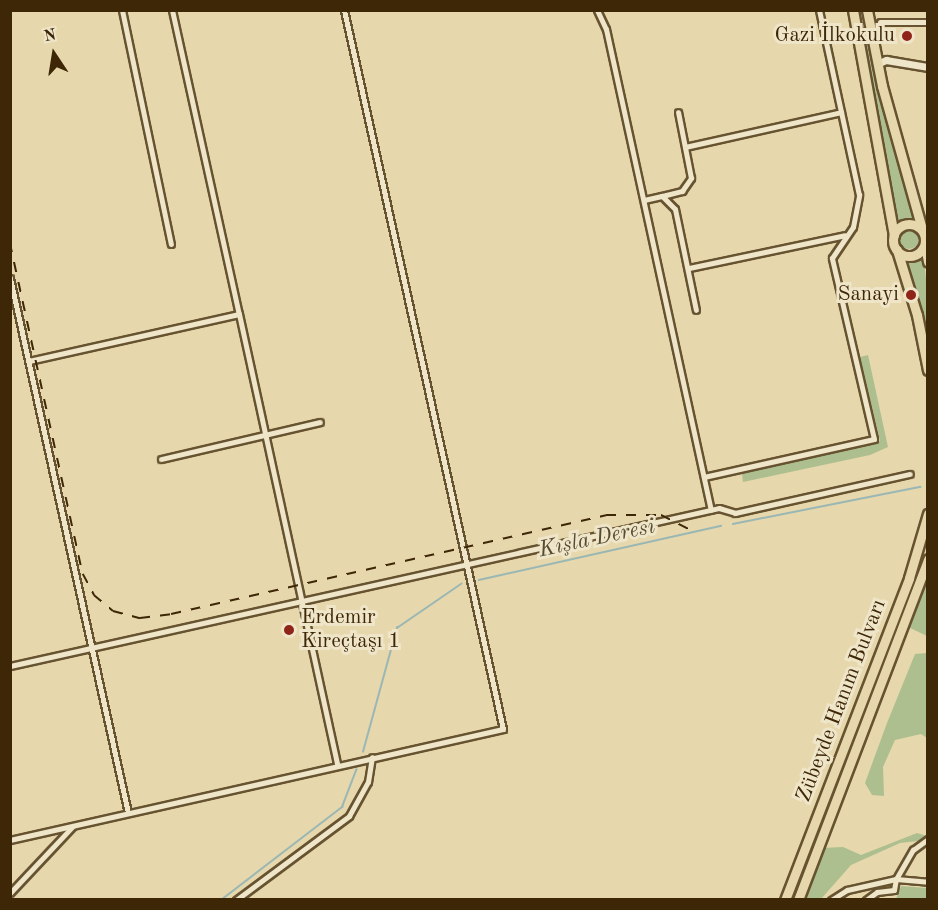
<!DOCTYPE html>
<html>
<head>
<meta charset="utf-8">
<style>
  body { margin:0 }
  #map { position:relative; width:938px; height:910px; overflow:hidden; background:#e6d7ac; font-family:"Old Standard TT",serif }
  div>[style] { position:absolute }
  .green>* { inset:0; background:#aebf8f }
  .round { border-radius:50% }
  .stream>* { height:1.5px; margin:-0.75px; padding:0 0.75px; transform-origin:0.75px; border-radius:0.75px; background:#9ab7b4 }
  .roads { filter:drop-shadow(2px 0 #675330) drop-shadow(-2px 0 #675330) drop-shadow(0 2px #675330) drop-shadow(0 -2px #675330) }
  .street>* { height:5px; margin:-2.5px; padding:0 2.5px; transform-origin:2.5px; border-radius:2.5px; background:#efe5c9 }
  .secondary>* { height:7px; margin:-3.5px; padding:0 3.5px; transform-origin:3.5px; border-radius:3.5px; background:#efe5c9 }
  .highway>* { height:9px; margin:-4.5px; padding:0 4.5px; transform-origin:4.5px; border-radius:4.5px; background:#e6d7ac }
  .highway>.ring { margin:-4.5px; padding:0; box-sizing:content-box; background:none; border:9px solid #e6d7ac; border-radius:50% }
  .rail>* { height:1.5px; margin-top:-0.75px; transform-origin:0; background:repeating-linear-gradient(90deg,#3d2706 0 10px,transparent 0 20px) }
  .dots>* { width:16px; height:16px; translate:-50% -50%; box-sizing:border-box; border:3px solid #efe5c9; border-radius:50% }
  span { translate:-50% -50%; white-space:nowrap; text-align:center; line-height:1.15; -webkit-text-stroke:6px #efe5c9; paint-order:stroke }
  .poi-label { font-size:21px; color:#3d2706 }
  .right { translate:-100% -50%; text-align:right }
  .left { translate:0 -50%; text-align:left }
  .street-label { font-size:21px; color:#3d2706 }
  .water-label { font-size:22px; color:#544b32; font-style:italic }
  .frame { position:absolute; inset:0; border:12px solid #3d2706; pointer-events:none }
  .north { position:absolute; left:24px; top:24px; width:60px; height:60px; -webkit-text-stroke:4px #efe5c9; paint-order:stroke; rotate:348deg; font-size:16px; font-weight:700; line-height:24px; text-align:center; color:#3d2706 }
  .north::after { content:''; display:block; margin:auto; width:21px; height:27px; background:#3d2706; clip-path:polygon(50% 0,100% 100%,50% 72%,0 100%) }
</style>
</head>
<body>
<div id="map">
  <div class="green">
    <i style="clip-path:polygon(865px 36px,902px 169px,917px 221px,897px 225px)"></i>
    <i class="round" style="left:899px;top:229px;width:20px;height:20px"></i>
    <i style="clip-path:polygon(923px 255px,928px 293px,927px 350px,904px 259px)"></i>
    <i style="clip-path:polygon(868px 355px,888px 447px,870px 455px,743px 482px,742px 474px,880px 441px,860px 357px)"></i>
    <i style="clip-path:polygon(927px 573px,926px 600px,927px 636px,908px 627px)"></i>
    <i style="clip-path:polygon(927px 653px,927px 738px,921px 734px,895px 740px,883px 767px,884px 796px,872px 795px,865px 783px,887px 723px,915px 654px)"></i>
    <i style="clip-path:polygon(917px 833px,927px 836px,927px 840px,900px 843px,851px 865px,821px 899px,805px 900px,822px 848px,843px 847px,861px 855px)"></i>
    <i style="clip-path:polygon(901px 886px,927px 888px,927px 899px,896px 899px)"></i>
  </div>
  <div class="stream">
    <i style="left:733px;top:524px;width:191px;rotate:-11.2deg"></i>
    <i style="left:479px;top:580px;width:248px;rotate:-12.6deg"></i>
    <i style="left:363px;top:752px;width:129px;rotate:-74.7deg"></i>
    <i style="left:397px;top:628px;width:78px;rotate:-34.5deg"></i>
    <i style="left:221px;top:900px;width:153px;rotate:-37.5deg"></i>
    <i style="left:342px;top:807px;width:40px;rotate:-69deg"></i>
  </div>
  <div class="roads">
    <div class="street">
      <i style="left:122px;top:10px;width:239px;rotate:78.2deg"></i>
      <i style="left:172px;top:10px;width:311px;rotate:77.6deg"></i>
      <i style="left:597px;top:10px;width:21px;rotate:65deg"></i>
      <i style="left:606px;top:29px;width:492px;rotate:77.7deg"></i>
      <i style="left:880px;top:22px;width:48px"></i>
      <i style="left:685px;top:147px;width:160px;rotate:-12.6deg"></i>
      <i style="left:662px;top:196px;width:21px;rotate:-14deg"></i>
      <i style="left:682px;top:191px;width:16px;rotate:-55deg"></i>
      <i style="left:691px;top:178px;width:67px;rotate:-101.1deg"></i>
      <i style="left:644px;top:200px;width:18px;rotate:-13deg"></i>
      <i style="left:662px;top:196px;width:18px;rotate:45deg"></i>
      <i style="left:675px;top:209px;width:103px;rotate:78.3deg"></i>
      <i style="left:689px;top:268px;width:159px;rotate:-11.9deg"></i>
      <i style="left:10px;top:278px;width:548px;rotate:77.56deg"></i>
      <i style="left:29px;top:361px;width:215px;rotate:-12.6deg"></i>
      <i style="left:239px;top:314px;width:462px;rotate:77.7deg"></i>
      <i style="left:161px;top:459px;width:163px;rotate:-13.1deg"></i>
      <i style="left:704px;top:477px;width:174px;rotate:-12.6deg"></i>
      <i style="left:874px;top:439px;width:186px;rotate:-103.1deg"></i>
      <i style="left:832px;top:258px;width:37px;rotate:-56deg"></i>
      <i style="left:853px;top:227px;width:33px;rotate:-79deg"></i>
      <i style="left:859px;top:195px;width:189px;rotate:-102.2deg"></i>
      <i style="left:10px;top:666px;width:726px;rotate:-12.56deg"></i>
      <i style="left:719px;top:508px;width:17px;rotate:17deg"></i>
      <i style="left:735px;top:513px;width:179px;rotate:-12.6deg"></i>
      <i style="left:10px;top:840px;width:505px;rotate:-12.69deg"></i>
      <i style="left:503px;top:729px;width:736px;rotate:-102.47deg"></i>
      <i style="left:10px;top:893px;width:91px;rotate:-46.8deg"></i>
      <i style="left:236px;top:900px;width:141px;rotate:-36.6deg"></i>
      <i style="left:349px;top:816px;width:39px;rotate:-61deg"></i>
      <i style="left:368px;top:782px;width:25px;rotate:-81deg"></i>
      <i style="left:831px;top:900px;width:19px;rotate:-32deg"></i>
      <i style="left:847px;top:890px;width:50px;rotate:-12.7deg"></i>
      <i style="left:896px;top:879px;width:32px;rotate:5deg"></i>
      <i style="left:866px;top:900px;width:14px;rotate:-36deg"></i>
      <i style="left:877px;top:892px;width:17px;rotate:-7deg"></i>
      <i style="left:894px;top:890px;width:11px;rotate:-80deg"></i>
      <i style="left:896px;top:879px;width:34px;rotate:-60deg"></i>
      <i style="left:913px;top:850px;width:19px;rotate:-36deg"></i>
    </div>
    <div class="secondary">
      <i style="left:879px;top:63px;width:8px;rotate:-23deg"></i>
      <i style="left:886px;top:60px;width:43px;rotate:9.5deg"></i>
    </div>
    <div class="highway">
      <i style="left:853px;top:10px;width:229px;rotate:79.7deg"></i>
      <i style="left:867px;top:10px;width:77px;rotate:78.8deg"></i>
      <i style="left:882px;top:86px;width:148px;rotate:74.4deg"></i>
      <i class="ring" style="left:893px;top:224px;width:23px;height:23px"></i>
      <i style="left:925px;top:246px;width:16px;rotate:79deg"></i>
      <i style="left:897px;top:250px;width:68px;rotate:72.9deg"></i>
      <i style="left:917px;top:315px;width:56px;rotate:78.7deg"></i>
      <i style="left:785px;top:900px;width:345px;rotate:-68.9deg"></i>
      <i style="left:909px;top:578px;width:67px;rotate:-73.5deg"></i>
      <i style="left:798px;top:900px;width:365px;rotate:-69.1deg"></i>
    </div>
  </div>
  <div class="rail">
    <i style="left:10px;top:243px;width:339px;rotate:77.6deg"></i>
    <i style="left:83px;top:574px;width:24px;rotate:62deg"></i>
    <i style="left:94px;top:595px;width:25px;rotate:40deg"></i>
    <i style="left:113px;top:611px;width:28px;rotate:15deg"></i>
    <i style="left:140px;top:618px;width:31px;rotate:-7deg"></i>
    <i style="left:171px;top:614px;width:446px;rotate:-12.8deg"></i>
    <i style="left:606px;top:515px;width:55px"></i>
    <i style="left:661px;top:515px;width:33px;rotate:27deg"></i>
  </div>
  <div class="dots">
    <i style="left:907px;top:36px;background:#8f2418"></i>
    <i style="left:911px;top:295px;background:#8f2418"></i>
    <i style="left:289px;top:630px;background:#8f2418"></i>
  </div>
  <div class="poi-label">
    <span class="right" style="left:895px;top:36px">Gazi İlkokulu</span>
    <span class="right" style="left:899px;top:295px">Sanayi</span>
    <span class="left" style="left:301px;top:630px">Erdemir<br>Kireçtaşı 1</span>
  </div>
  <div class="street-label">
    <span style="left:842px;top:701px;rotate:-69deg">Zübeyde Hanım Bulvarı</span>
  </div>
  <div class="water-label">
    <span style="left:597px;top:539px;rotate:-12deg">Kışla Deresi</span>
  </div>
  <div class="frame"></div>
  <div class="north">N</div>
</div>
</body>
</html>
